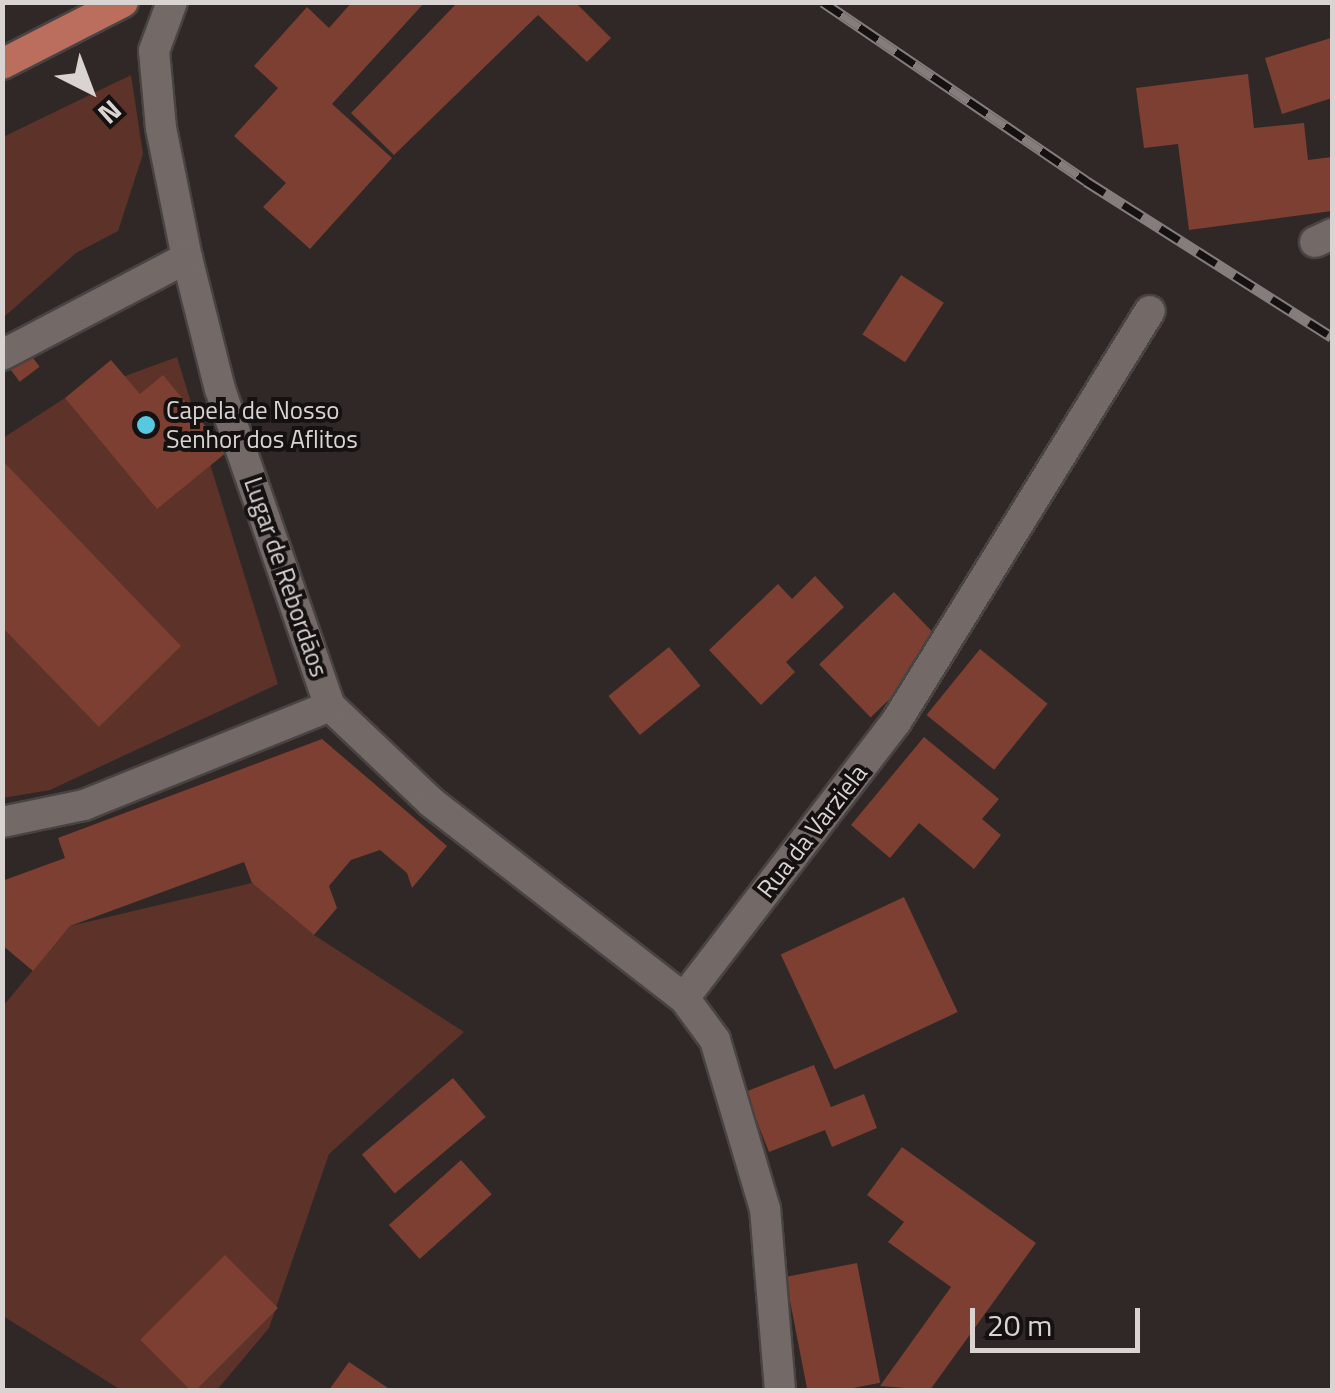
<!DOCTYPE html>
<html>
<head>
<meta charset="utf-8">
<style>
  body { margin:0 }
  #map { position:relative; width:1335px; height:1393px; overflow:hidden; background:#2f2826; font-family:"Titillium Web",sans-serif }
  div>[style] { position:absolute }
  .green>* { inset:0; background:#5c3229 }
  .building>* { inset:0; background:#7c3f31; transform-origin:0 0 }
  .roads { filter:drop-shadow(2px 0 #494342) drop-shadow(-2px 0 #494342) drop-shadow(0 2px #494342) drop-shadow(0 -2px #494342) }
  .street>* { height:30px; margin:-15px; padding:0 15px; transform-origin:15px; border-radius:15px; background:#736a68 }
  .primary>* { height:30px; margin:-15px; padding:0 15px; transform-origin:15px; border-radius:15px; background:#bc6e5e }
  .rail>* { height:11px; margin-top:-5.5px; transform-origin:0; background:repeating-linear-gradient(90deg,#151110 0 22px,#847d7c 0 44px); box-sizing:border-box; border-block:2px solid #847d7c }
  .dots>* { width:28px; height:28px; translate:-50% -50%; box-sizing:border-box; border:5px solid #151110; border-radius:50% }
  span { translate:-50% -50%; white-space:nowrap; text-align:center; line-height:1.15; -webkit-text-stroke:8px #151110; paint-order:stroke }
  .poi-label { font-size:25px; color:#d9d3d2 }
  .left { translate:0 -50%; text-align:left }
  .street-label { font-size:25px; color:#d9d3d2 }
  .frame { position:absolute; inset:0; border:5px solid #d9d3d2; pointer-events:none }
  .north { position:absolute; left:40px; top:40px; width:100px; height:100px; -webkit-text-stroke:8px #151110; paint-order:stroke; rotate:138deg; font-size:28px; font-weight:700; line-height:40px; text-align:center; color:#d9d3d2 }
  .north::after { content:''; display:block; margin:auto; width:35px; height:45px; background:#d9d3d2; clip-path:polygon(50% 0,100% 100%,50% 72%,0 100%) }
  .scale { position:absolute; left:970px; top:1308px; width:170px; height:45px; box-sizing:border-box; border:5px solid #d9d3d2; border-top:0; padding-left:12px; font-size:30px; line-height:35px; white-space:nowrap; color:#d9d3d2; -webkit-text-stroke:8px #151110; paint-order:stroke }
</style>
</head>
<body>
<div id="map">
  <div class="green">
    <i style="clip-path:polygon(131px 75px,143px 154px,118px 231px,76px 253px,3px 318px,3px 137px)"></i>
    <i style="clip-path:polygon(177px 357px,278px 684px,50px 790px,3px 798px,3px 438px,65px 398px)"></i>
    <i style="clip-path:polygon(252px 883px,314px 935px,464px 1032px,329px 1154px,269px 1328px,217px 1390px,121px 1390px,3px 1316px,3px 1006px,70px 926px)"></i>
  </div>
  <div class="building">
    <i style="clip-path:polygon(352px 2px,425px 2px,332px 104px,392px 158px,310px 249px,263px 207px,286px 183px,234px 136px,278px 88px,254px 66px,307px 7px,329px 28px)"></i>
    <i style="clip-path:polygon(458px 2px,575px 2px,611px 38px,587px 62px,538px 15px,394px 155px,351px 113px)"></i>
    <i style="clip-path:polygon(1331px 38px,1332px 98px,1282px 114px,1265px 58px)"></i>
    <i style="clip-path:polygon(1248px 74px,1254px 128px,1304px 123px,1308px 160px,1332px 157px,1332px 211px,1189px 230px,1178px 144px,1144px 148px,1136px 88px)"></i>
    <i style="left:901px;top:275px;width:51px;height:71px;rotate:33deg"></i>
    <i style="left:24px;top:346px;width:26px;height:25px;rotate:53deg"></i>
    <i style="clip-path:polygon(111px 360px,140px 394px,163px 375px,227px 452px,157px 509px,65px 398px)"></i>
    <i style="clip-path:polygon(2px 460px,181px 646px,99px 727px,2px 627px)"></i>
    <i style="clip-path:polygon(815px 576px,844px 607px,786px 662px,795px 672px,761px 705px,709px 650px,778px 584px,792px 599px)"></i>
    <i style="left:894px;top:592px;width:74px;height:104px;rotate:46deg"></i>
    <i style="left:669px;top:647px;width:50px;height:78px;rotate:51deg"></i>
    <i style="left:980px;top:649px;width:87px;height:85px;rotate:39deg"></i>
    <i style="clip-path:polygon(924px 737px,999px 799px,982px 819px,1001px 835px,974px 869px,919px 823px,890px 858px,851px 825px)"></i>
    <i style="clip-path:polygon(322px 739px,447px 846px,412px 888px,407px 873px,380px 850px,351px 860px,329px 886px,337px 908px,314px 935px,252px 883px,244px 862px,70px 926px,33px 971px,2px 945px,2px 881px,65px 858px,58px 838px)"></i>
    <i style="left:904px;top:897px;width:127px;height:136px;rotate:65deg"></i>
    <i style="clip-path:polygon(814px 1065px,831px 1107px,864px 1094px,877px 1128px,832px 1147px,825px 1130px,769px 1152px,745px 1092px)"></i>
    <i style="left:453px;top:1078px;width:51px;height:119px;rotate:50deg"></i>
    <i style="clip-path:polygon(902px 1147px,1036px 1243px,930px 1390px,880px 1386px,951px 1287px,888px 1242px,904px 1222px,867px 1195px)"></i>
    <i style="left:461px;top:1160px;width:46px;height:97px;rotate:48deg"></i>
    <i style="left:225px;top:1255px;width:75px;height:120px;rotate:45deg"></i>
    <i style="left:857px;top:1263px;width:122px;height:73px;rotate:79deg"></i>
    <i style="clip-path:polygon(349px 1362px,391px 1390px,329px 1390px)"></i>
  </div>
  <div class="roads">
    <div class="street">
      <i style="left:172px;top:2px;width:52px;rotate:110.2deg"></i>
      <i style="left:154px;top:51px;width:77px;rotate:84.8deg"></i>
      <i style="left:161px;top:128px;width:133px;rotate:78.7deg"></i>
      <i style="left:187px;top:258px;width:135px;rotate:75.9deg"></i>
      <i style="left:220px;top:389px;width:336px;rotate:70.9deg"></i>
      <i style="left:330px;top:706px;width:139px;rotate:43.5deg"></i>
      <i style="left:431px;top:802px;width:320px;rotate:37.8deg"></i>
      <i style="left:1315px;top:242px;width:19px;rotate:-25deg"></i>
      <i style="left:2px;top:355px;width:209px;rotate:-27.7deg"></i>
      <i style="left:2px;top:822px;width:84px;rotate:-11.7deg"></i>
      <i style="left:84px;top:805px;width:265px;rotate:-21.9deg"></i>
      <i style="left:780px;top:1390px;width:182px;rotate:-94.7deg"></i>
      <i style="left:765px;top:1209px;width:176px;rotate:-106.5deg"></i>
      <i style="left:715px;top:1040px;width:52px;rotate:-126.4deg"></i>
      <i style="left:684px;top:998px;width:348px;rotate:-52.5deg"></i>
      <i style="left:896px;top:722px;width:483px;rotate:-58.3deg"></i>
    </div>
    <div class="primary">
      <i style="left:2px;top:64px;width:136px;rotate:-27.1deg"></i>
    </div>
  </div>
  <div class="rail">
    <i style="left:823px;top:2px;width:318px;rotate:34.2deg"></i>
    <i style="left:1086px;top:181px;width:291px;rotate:32.4deg"></i>
  </div>
  <div class="dots">
    <i style="left:146px;top:425px;background:#56c9e0"></i>
  </div>
  <div class="poi-label">
    <span class="left" style="left:166px;top:425px">Capela de Nosso<br>Senhor dos Aflitos</span>
  </div>
  <div class="street-label">
    <span style="left:286px;top:577px;rotate:71deg">Lugar de Rebordãos</span>
    <span style="left:812px;top:831px;rotate:-52deg">Rua da Varziela</span>
  </div>
  <div class="frame"></div>
  <div class="north">N</div>
  <div class="scale">20 m</div>
</div>
</body>
</html>
